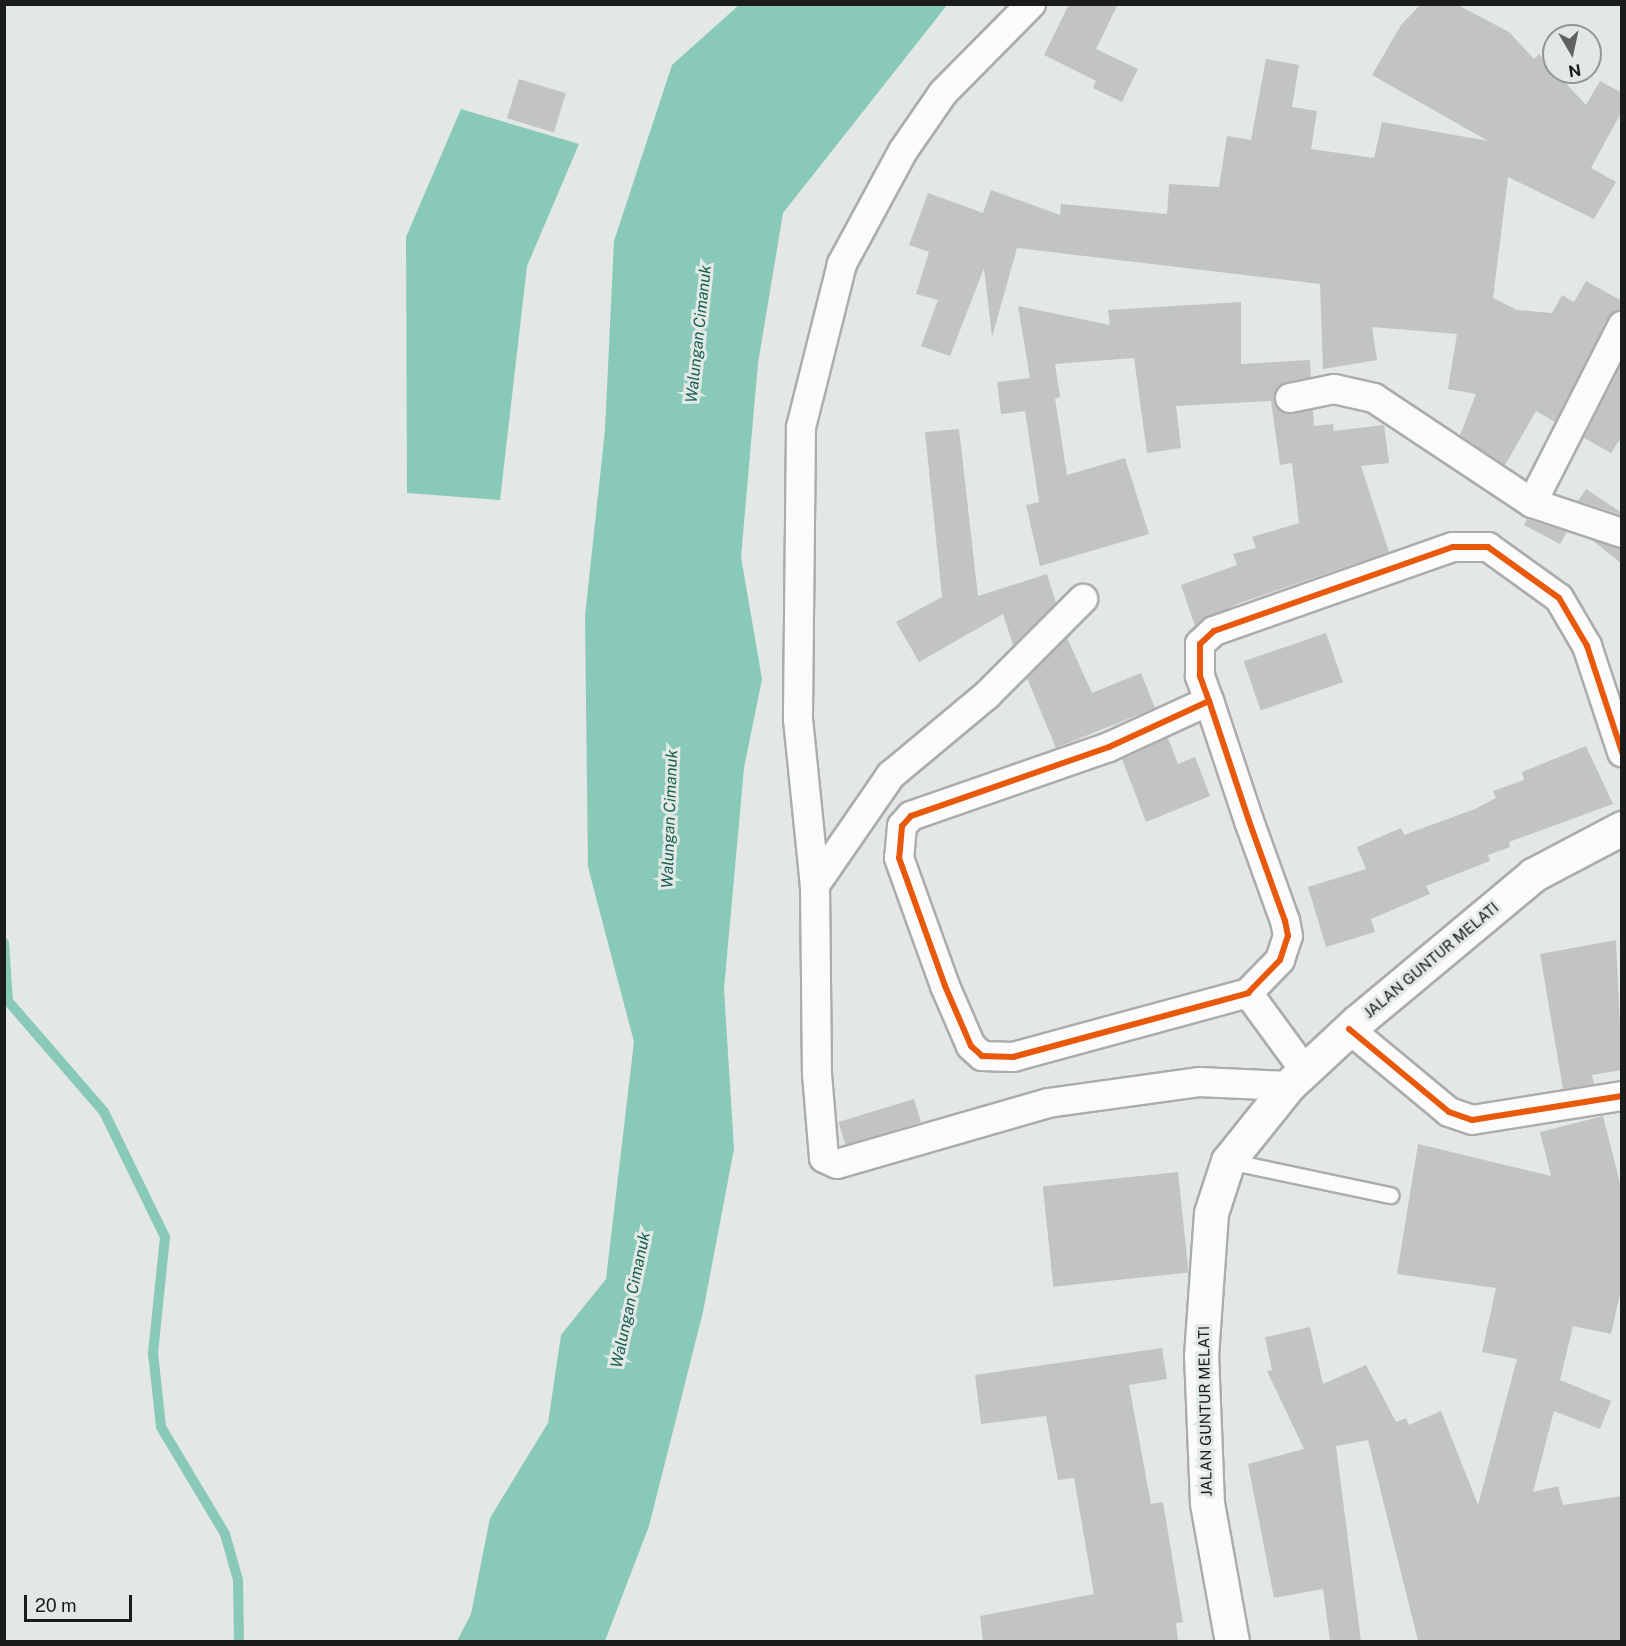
<!DOCTYPE html>
<html>
<head>
<meta charset="utf-8">
<style>
  body { margin:0 }
  #map { position:relative; width:1626px; height:1646px; overflow:hidden; background:#e3e7e5; font-family:"Public Sans",sans-serif }
  div>[style] { position:absolute }
  .water>* { inset:0; background:#89c9b8 }
  .stream>* { height:10px; margin:-5px; padding:0 5px; transform-origin:5px; border-radius:5px; background:#89c9b8 }
  .building>* { inset:0; background:#c1c4c3; transform-origin:0 0 }
  .roads { filter:drop-shadow(2px 0 #aaadac) drop-shadow(-2px 0 #aaadac) drop-shadow(0 2px #aaadac) drop-shadow(0 -2px #aaadac) }
  .lane>* { height:15px; margin:-7.5px; padding:0 7.5px; transform-origin:7.5px; border-radius:7.5px; background:#fbfbfb }
  .street>* { height:28px; margin:-14px; padding:0 14px; transform-origin:14px; border-radius:14px; background:#fbfbfb }
  .secondary>* { height:33px; margin:-16.5px; padding:0 16.5px; transform-origin:16.5px; border-radius:16.5px; background:#fbfbfb }
  .cycleway>* { height:6px; margin:-3px; padding:0 3px; transform-origin:3px; border-radius:3px; background:#e8590c }
  span { translate:-50% -50%; white-space:nowrap; text-align:center; line-height:1.15; -webkit-text-stroke:6px #e2e8e6; paint-order:stroke }
  .street-label { font-size:15px; color:#1a1c1c }
  .water-label { font-size:16px; color:#145d4d; font-style:italic }
  .frame { position:absolute; inset:0; border:6px solid #1a1c1c; pointer-events:none }
  .north { position:absolute; left:1542px; top:24px; width:60px; height:60px; box-sizing:border-box; background:#e2e8e6; border:2px solid #929695; border-radius:50%; rotate:171deg; font-size:16px; font-weight:700; line-height:24px; text-align:center; color:#1a1c1c }
  .north::after { content:''; display:block; margin:auto; width:21px; height:27px; background:#606362; clip-path:polygon(50% 0,100% 100%,50% 72%,0 100%) }
  .scale { position:absolute; left:24px; top:1595px; width:108px; height:27px; box-sizing:border-box; border:3px solid #1a1c1c; border-top:0; padding-left:8px; font-size:18px; line-height:21px; white-space:nowrap; color:#1a1c1c; -webkit-text-stroke:4px #e2e8e6; paint-order:stroke }
</style>
</head>
<body>
<div id="map">
  <div class="water">
    <i style="clip-path:polygon(739px 5px,947px 5px,783px 213px,758px 363px,741px 557px,762px 679px,744px 768px,724px 989px,734px 1149px,703px 1312px,649px 1526px,605px 1641px,457px 1641px,471px 1614px,490px 1518px,548px 1423px,561px 1335px,606px 1279px,634px 1042px,588px 867px,585px 616px,605px 430px,614px 241px,672px 65px)"></i>
    <i style="clip-path:polygon(461px 109px,579px 144px,527px 266px,500px 500px,407px 493px,406px 237px)"></i>
  </div>
  <div class="stream">
    <i style="left:4px;top:943px;width:58px;rotate:86.1deg"></i>
    <i style="left:8px;top:1001px;width:147px;rotate:49.1deg"></i>
    <i style="left:104px;top:1112px;width:139px;rotate:64deg"></i>
    <i style="left:165px;top:1237px;width:117px;rotate:95.9deg"></i>
    <i style="left:153px;top:1353px;width:74px;rotate:83.8deg"></i>
    <i style="left:161px;top:1427px;width:125px;rotate:59.1deg"></i>
    <i style="left:225px;top:1534px;width:48px;rotate:74.2deg"></i>
    <i style="left:238px;top:1580px;width:62px;rotate:89.1deg"></i>
  </div>
  <div class="building">
    <i style="clip-path:polygon(1069px 4px,1118px 4px,1096px 49px,1138px 69px,1122px 102px,1093px 88px,1096px 81px,1044px 55px)"></i>
    <i style="clip-path:polygon(1421px 4px,1456px 4px,1509px 32px,1534px 59px,1539px 54px,1586px 105px,1600px 81px,1622px 93px,1622px 111px,1591px 168px,1616px 182px,1594px 219px,1508px 177px,1493px 298px,1517px 310px,1552px 313px,1562px 295px,1574px 302px,1586px 281px,1622px 301px,1622px 310px,1607px 319px,1555px 422px,1536px 411px,1505px 465px,1460px 435px,1476px 394px,1448px 389px,1457px 334px,1372px 327px,1377px 360px,1323px 369px,1320px 284px,1017px 248px,992px 337px,984px 268px,950px 356px,921px 346px,938px 300px,916px 294px,929px 252px,909px 245px,928px 193px,983px 213px,991px 190px,1060px 215px,1061px 204px,1167px 214px,1169px 184px,1219px 187px,1227px 136px,1251px 140px,1266px 59px,1299px 65px,1292px 107px,1317px 111px,1311px 149px,1374px 158px,1382px 122px,1488px 141px,1372px 75px,1401px 25px)"></i>
    <i style="left:519px;top:79px;width:49px;height:41px;rotate:17deg"></i>
    <i style="clip-path:polygon(1241px 302px,1241px 364px,1310px 360px,1311px 377px,1286px 382px,1275px 392px,1278px 409px,1293px 414px,1313px 410px,1314px 426px,1333px 424px,1334px 431px,1384px 425px,1389px 463px,1361px 466px,1389px 552px,1237px 604px,1195px 626px,1181px 585px,1237px 565px,1233px 554px,1256px 548px,1252px 537px,1299px 523px,1292px 463px,1280px 465px,1271px 401px,1176px 406px,1181px 448px,1147px 453px,1134px 358px,1055px 364px,1060px 397px,1055px 398px,1067px 475px,1125px 458px,1149px 534px,1040px 566px,1026px 505px,1039px 502px,1025px 411px,1001px 414px,997px 382px,1030px 378px,1018px 306px,1110px 325px,1108px 310px)"></i>
    <i style="clip-path:polygon(1622px 363px,1622px 436px,1611px 453px,1584px 438px)"></i>
    <i style="clip-path:polygon(959px 429px,978px 596px,1047px 574px,1056px 603px,1013px 645px,1003px 614px,919px 662px,896px 622px,942px 597px,925px 432px)"></i>
    <i style="clip-path:polygon(1586px 489px,1622px 513px,1622px 515px,1578px 501px)"></i>
    <i style="clip-path:polygon(1527px 519px,1567px 532px,1560px 544px,1524px 525px)"></i>
    <i style="clip-path:polygon(1592px 540px,1622px 549px,1622px 564px)"></i>
    <i style="left:1326px;top:633px;width:52px;height:87px;rotate:71deg"></i>
    <i style="clip-path:polygon(1067px 638px,1092px 693px,1141px 673px,1155px 708px,1056px 748px,1027px 678px)"></i>
    <i style="clip-path:polygon(1168px 738px,1178px 764px,1195px 757px,1210px 796px,1146px 822px,1122px 759px)"></i>
    <i style="clip-path:polygon(1586px 746px,1613px 804px,1509px 842px,1510px 847px,1488px 855px,1490px 861px,1426px 886px,1430px 894px,1371px 919px,1375px 932px,1326px 947px,1308px 887px,1366px 869px,1357px 847px,1401px 828px,1404px 835px,1475px 809px,1496px 798px,1493px 791px,1524px 780px,1522px 772px)"></i>
    <i style="clip-path:polygon(1616px 940px,1622px 1070px,1592px 1075px,1594px 1084px,1563px 1089px,1540px 954px)"></i>
    <i style="left:914px;top:1099px;width:24px;height:79px;rotate:73deg"></i>
    <i style="clip-path:polygon(1603px 1116px,1622px 1191px,1622px 1285px,1611px 1334px,1573px 1326px,1560px 1380px,1611px 1401px,1600px 1429px,1554px 1411px,1533px 1492px,1558px 1486px,1563px 1505px,1622px 1496px,1622px 1641px,1418px 1641px,1368px 1440px,1336px 1446px,1361px 1641px,1330px 1641px,1323px 1589px,1274px 1598px,1248px 1464px,1304px 1449px,1267px 1371px,1272px 1370px,1265px 1337px,1310px 1327px,1323px 1384px,1366px 1365px,1396px 1422px,1406px 1418px,1409px 1425px,1441px 1411px,1478px 1505px,1517px 1359px,1482px 1352px,1496px 1288px,1397px 1274px,1418px 1144px,1551px 1176px,1540px 1132px)"></i>
    <i style="left:1178px;top:1172px;width:101px;height:136px;rotate:84deg"></i>
    <i style="clip-path:polygon(1162px 1348px,1167px 1379px,1129px 1385px,1151px 1504px,1163px 1502px,1183px 1622px,1176px 1623px,1178px 1641px,983px 1641px,980px 1616px,1094px 1594px,1074px 1478px,1058px 1480px,1046px 1416px,981px 1424px,975px 1375px)"></i>
  </div>
  <div class="roads">
    <div class="lane">
      <i style="left:1228px;top:1161px;width:166px;rotate:11.9deg"></i>
    </div>
    <div class="street">
      <i style="left:1031px;top:4px;width:125px;rotate:134.7deg"></i>
      <i style="left:943px;top:93px;width:70px;rotate:124.6deg"></i>
      <i style="left:903px;top:151px;width:128px;rotate:118.4deg"></i>
      <i style="left:842px;top:264px;width:168px;rotate:104.1deg"></i>
      <i style="left:801px;top:427px;width:292px;rotate:90.6deg"></i>
      <i style="left:798px;top:719px;width:167px;rotate:84.2deg"></i>
      <i style="left:815px;top:885px;width:189px;rotate:89.4deg"></i>
      <i style="left:817px;top:1074px;width:84px;rotate:85.2deg"></i>
      <i style="left:824px;top:1158px;width:14px;rotate:25deg"></i>
      <i style="left:837px;top:1164px;width:220px;rotate:-16.1deg"></i>
      <i style="left:1048px;top:1103px;width:152px;rotate:-7.9deg"></i>
      <i style="left:1199px;top:1082px;width:89px;rotate:2.6deg"></i>
      <i style="left:1290px;top:398px;width:45px;rotate:-11.6deg"></i>
      <i style="left:1334px;top:389px;width:41px;rotate:12.7deg"></i>
      <i style="left:1374px;top:398px;width:190px;rotate:33.6deg"></i>
      <i style="left:1532px;top:503px;width:95px;rotate:18.4deg"></i>
      <i style="left:1532px;top:503px;width:199px;rotate:-63deg"></i>
      <i style="left:1209px;top:701px;width:110px;rotate:155.3deg"></i>
      <i style="left:1109px;top:747px;width:210px;rotate:160.8deg"></i>
      <i style="left:911px;top:816px;width:13px;rotate:132deg"></i>
      <i style="left:902px;top:826px;width:32px;rotate:95deg"></i>
      <i style="left:899px;top:858px;width:136px;rotate:70.2deg"></i>
      <i style="left:945px;top:986px;width:65px;rotate:66.6deg"></i>
      <i style="left:971px;top:1046px;width:15px;rotate:42deg"></i>
      <i style="left:982px;top:1056px;width:31px;rotate:2deg"></i>
      <i style="left:1013px;top:1057px;width:244px;rotate:-15.2deg"></i>
      <i style="left:1248px;top:993px;width:46px;rotate:-45.9deg"></i>
      <i style="left:1280px;top:960px;width:25px;rotate:-72deg"></i>
      <i style="left:1288px;top:936px;width:15px;rotate:-101deg"></i>
      <i style="left:1285px;top:921px;width:106px;rotate:-109.8deg"></i>
      <i style="left:1249px;top:821px;width:126px;rotate:-108.4deg"></i>
      <i style="left:1209px;top:701px;width:27px;rotate:-110deg"></i>
      <i style="left:1200px;top:676px;width:32px;rotate:-90deg"></i>
      <i style="left:1200px;top:644px;width:19px;rotate:-43deg"></i>
      <i style="left:1214px;top:631px;width:253px;rotate:-19.4deg"></i>
      <i style="left:1453px;top:547px;width:35px"></i>
      <i style="left:1488px;top:547px;width:87px;rotate:35.7deg"></i>
      <i style="left:1559px;top:598px;width:56px;rotate:59.7deg"></i>
      <i style="left:1587px;top:646px;width:112px;rotate:71.7deg"></i>
      <i style="left:815px;top:885px;width:134px;rotate:-55.4deg"></i>
      <i style="left:891px;top:775px;width:125px;rotate:-39.8deg"></i>
      <i style="left:987px;top:695px;width:136px;rotate:-45deg"></i>
      <i style="left:1248px;top:993px;width:97px;rotate:53.8deg"></i>
      <i style="left:1349px;top:1029px;width:130px;rotate:39.7deg"></i>
      <i style="left:1449px;top:1112px;width:24px;rotate:19deg"></i>
      <i style="left:1472px;top:1120px;width:152px;rotate:-9.1deg"></i>
    </div>
    <div class="secondary">
      <i style="left:1232px;top:1642px;width:141px;rotate:-100.2deg"></i>
      <i style="left:1207px;top:1503px;width:147px;rotate:-92.3deg"></i>
      <i style="left:1201px;top:1356px;width:143px;rotate:-86deg"></i>
      <i style="left:1211px;top:1213px;width:55px;rotate:-71.9deg"></i>
      <i style="left:1228px;top:1161px;width:96px;rotate:-51.3deg"></i>
      <i style="left:1288px;top:1086px;width:96px;rotate:-42.9deg"></i>
      <i style="left:1358px;top:1021px;width:228px;rotate:-39.8deg"></i>
      <i style="left:1533px;top:875px;width:101px;rotate:-27.8deg"></i>
    </div>
  </div>
  <div class="cycleway">
    <i style="left:1209px;top:701px;width:110px;rotate:155.3deg"></i>
    <i style="left:1109px;top:747px;width:210px;rotate:160.8deg"></i>
    <i style="left:911px;top:816px;width:13px;rotate:132deg"></i>
    <i style="left:902px;top:826px;width:32px;rotate:95deg"></i>
    <i style="left:899px;top:858px;width:136px;rotate:70.2deg"></i>
    <i style="left:945px;top:986px;width:65px;rotate:66.6deg"></i>
    <i style="left:971px;top:1046px;width:15px;rotate:42deg"></i>
    <i style="left:982px;top:1056px;width:31px;rotate:2deg"></i>
    <i style="left:1013px;top:1057px;width:244px;rotate:-15.2deg"></i>
    <i style="left:1248px;top:993px;width:46px;rotate:-45.9deg"></i>
    <i style="left:1280px;top:960px;width:25px;rotate:-72deg"></i>
    <i style="left:1288px;top:936px;width:15px;rotate:-101deg"></i>
    <i style="left:1285px;top:921px;width:106px;rotate:-109.8deg"></i>
    <i style="left:1249px;top:821px;width:126px;rotate:-108.4deg"></i>
    <i style="left:1209px;top:701px;width:27px;rotate:-110deg"></i>
    <i style="left:1200px;top:676px;width:32px;rotate:-90deg"></i>
    <i style="left:1200px;top:644px;width:19px;rotate:-43deg"></i>
    <i style="left:1214px;top:631px;width:253px;rotate:-19.4deg"></i>
    <i style="left:1453px;top:547px;width:35px"></i>
    <i style="left:1488px;top:547px;width:87px;rotate:35.7deg"></i>
    <i style="left:1559px;top:598px;width:56px;rotate:59.7deg"></i>
    <i style="left:1587px;top:646px;width:112px;rotate:71.7deg"></i>
    <i style="left:1349px;top:1029px;width:130px;rotate:39.7deg"></i>
    <i style="left:1449px;top:1112px;width:24px;rotate:19deg"></i>
    <i style="left:1472px;top:1120px;width:152px;rotate:-9.1deg"></i>
  </div>
  <div class="street-label">
    <span style="left:1431px;top:960px;rotate:-40deg">JALAN GUNTUR MELATI</span>
    <span style="left:1205px;top:1411px;rotate:-91deg">JALAN GUNTUR MELATI</span>
  </div>
  <div class="water-label">
    <span style="left:699px;top:334px;rotate:-84deg">Walungan Cimanuk</span>
    <span style="left:670px;top:819px;rotate:-88deg">Walungan Cimanuk</span>
    <span style="left:631px;top:1300px;rotate:-78deg">Walungan Cimanuk</span>
  </div>
  <div class="frame"></div>
  <div class="north">N</div>
  <div class="scale">20 m</div>
</div>
</body>
</html>
